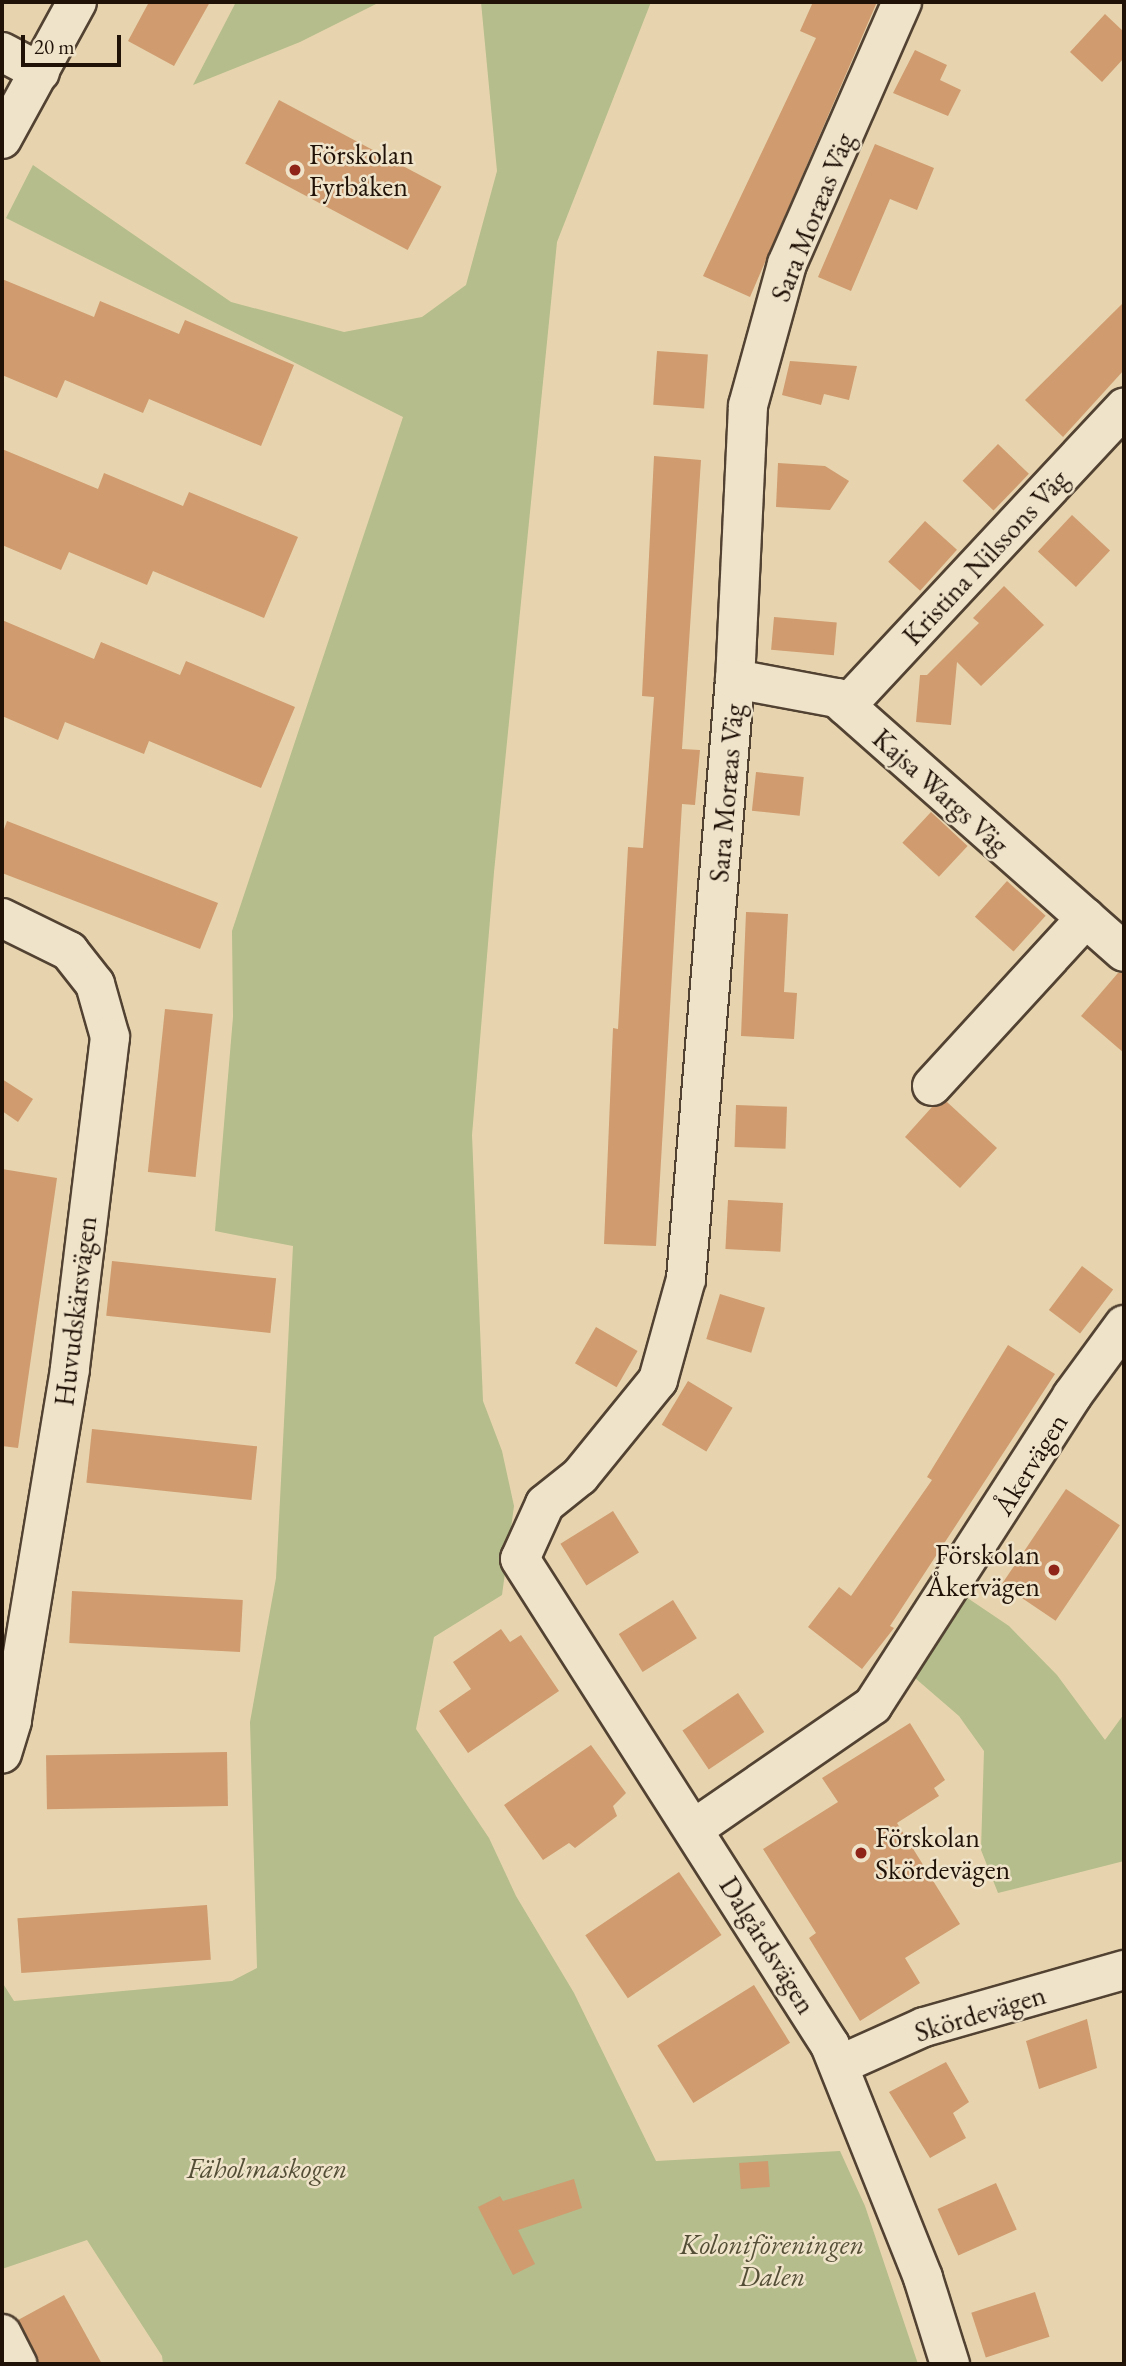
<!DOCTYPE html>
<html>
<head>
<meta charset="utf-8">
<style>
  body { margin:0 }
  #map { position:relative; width:1126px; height:2366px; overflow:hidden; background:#e7d4ae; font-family:"EB Garamond",serif }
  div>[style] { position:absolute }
  .green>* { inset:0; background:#b4bd8b }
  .building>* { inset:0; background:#cf9b6f; transform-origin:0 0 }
  .roads { filter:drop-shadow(2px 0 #524232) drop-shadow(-2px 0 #524232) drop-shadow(0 2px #524232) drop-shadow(0 -2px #524232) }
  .minor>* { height:38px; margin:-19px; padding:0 19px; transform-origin:19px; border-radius:19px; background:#efe3ca }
  .dots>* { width:19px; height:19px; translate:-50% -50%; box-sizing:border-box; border:4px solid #efe3ca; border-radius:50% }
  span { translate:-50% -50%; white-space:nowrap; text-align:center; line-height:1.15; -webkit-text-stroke:5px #efe3ca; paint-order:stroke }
  .poi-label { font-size:28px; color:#211208 }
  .left { translate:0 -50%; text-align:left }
  .right { translate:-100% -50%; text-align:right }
  .street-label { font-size:28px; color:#211208 }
  .park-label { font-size:28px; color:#544e36; font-style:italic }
  .frame { position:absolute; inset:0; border:4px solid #211208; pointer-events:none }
  .scale { position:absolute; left:21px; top:35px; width:100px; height:32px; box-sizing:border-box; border:4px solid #211208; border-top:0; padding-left:9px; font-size:21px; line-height:24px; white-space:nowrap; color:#211208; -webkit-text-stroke:5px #efe3ca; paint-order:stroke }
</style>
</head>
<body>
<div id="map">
  <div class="green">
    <i style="clip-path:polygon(236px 2px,380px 2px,300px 42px,193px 85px)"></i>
    <i style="clip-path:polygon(481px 2px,651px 2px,557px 242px,494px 872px,472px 1135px,483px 1401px,502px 1451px,514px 1506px,502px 1595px,434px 1637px,416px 1729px,489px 1838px,516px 1896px,574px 1993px,656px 2161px,840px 2151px,865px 2206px,918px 2364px,163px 2364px,162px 2356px,87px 2240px,2px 2269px,2px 1982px,14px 2001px,232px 1981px,257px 1968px,250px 1722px,276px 1578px,293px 1246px,215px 1231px,233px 1017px,232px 931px,403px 417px,6px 218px,33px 165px,231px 302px,344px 332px,422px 317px,466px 285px,497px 171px)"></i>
    <i style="clip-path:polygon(966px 1597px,1009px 1626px,1057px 1675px,1105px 1740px,1124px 1714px,1124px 1861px,998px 1893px,981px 1850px,984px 1751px,959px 1716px,915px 1678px)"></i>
  </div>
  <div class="building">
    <i style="clip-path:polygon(149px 2px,210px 2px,174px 66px,128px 41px)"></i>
    <i style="clip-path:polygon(813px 2px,877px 2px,750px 297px,703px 276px,816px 38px,800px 31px)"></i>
    <i style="clip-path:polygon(1105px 14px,1124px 32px,1124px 58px,1102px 82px,1070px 52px)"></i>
    <i style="clip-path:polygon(915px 50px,947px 65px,940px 80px,961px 90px,948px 116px,893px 93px)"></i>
    <i style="left:279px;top:100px;width:184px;height:72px;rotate:28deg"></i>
    <i style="clip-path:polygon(875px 144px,934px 168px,917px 210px,890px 199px,851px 291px,818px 277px)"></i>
    <i style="clip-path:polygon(2px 279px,94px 317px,100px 301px,179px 334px,185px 320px,294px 365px,261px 446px,149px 399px,143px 413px,65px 380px,57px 398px,2px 375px)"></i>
    <i style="clip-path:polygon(1124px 302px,1124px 370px,1063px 437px,1025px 400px)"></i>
    <i style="left:657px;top:351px;width:51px;height:54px;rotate:4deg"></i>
    <i style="clip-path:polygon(790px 361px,857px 366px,849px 400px,824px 394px,821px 405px,782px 395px)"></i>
    <i style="left:998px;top:444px;width:43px;height:51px;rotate:44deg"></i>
    <i style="clip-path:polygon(2px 449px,98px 489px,104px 473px,183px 506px,189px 492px,298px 537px,264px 618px,153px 571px,147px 585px,69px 552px,61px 570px,2px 545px)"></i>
    <i style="clip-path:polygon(654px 456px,701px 460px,682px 749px,700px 750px,695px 805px,682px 804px,656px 1246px,604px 1244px,613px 1028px,618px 1029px,628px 847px,643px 848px,654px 697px,642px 696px)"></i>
    <i style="clip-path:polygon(778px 463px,825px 466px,849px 481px,830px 510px,776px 507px)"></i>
    <i style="left:1072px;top:515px;width:52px;height:50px;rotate:43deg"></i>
    <i style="left:925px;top:521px;width:43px;height:55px;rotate:42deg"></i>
    <i style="clip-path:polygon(1004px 586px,1044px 625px,981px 686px,957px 662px,951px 725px,916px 722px,920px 675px,927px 675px,979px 623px,973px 618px)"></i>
    <i style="left:774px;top:617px;width:63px;height:33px;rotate:5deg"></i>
    <i style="clip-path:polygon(2px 620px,94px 659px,101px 642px,180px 675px,186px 661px,295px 707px,261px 788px,149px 741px,144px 754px,65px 722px,58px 740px,2px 716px)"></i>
    <i style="left:756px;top:772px;width:48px;height:39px;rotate:6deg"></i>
    <i style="left:931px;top:812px;width:50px;height:42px;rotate:43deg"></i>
    <i style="clip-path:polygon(7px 821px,218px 903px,200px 949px,2px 873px,2px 835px)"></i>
    <i style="left:1007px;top:881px;width:52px;height:48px;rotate:42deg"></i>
    <i style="clip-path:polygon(746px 912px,788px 914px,784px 992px,797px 993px,794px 1039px,741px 1036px)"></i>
    <i style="clip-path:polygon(1118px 973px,1124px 973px,1124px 1053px,1081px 1016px)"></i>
    <i style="left:165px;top:1009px;width:48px;height:164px;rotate:6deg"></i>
    <i style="clip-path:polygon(2px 1079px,33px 1099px,18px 1122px,2px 1111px)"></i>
    <i style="clip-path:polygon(947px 1102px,997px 1148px,960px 1188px,905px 1137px,932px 1107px)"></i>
    <i style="left:736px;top:1105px;width:51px;height:42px;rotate:2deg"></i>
    <i style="clip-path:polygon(2px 1169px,57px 1178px,18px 1448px,2px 1446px)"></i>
    <i style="left:728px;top:1200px;width:55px;height:49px;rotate:3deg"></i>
    <i style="left:112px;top:1261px;width:165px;height:55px;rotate:6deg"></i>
    <i style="left:1082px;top:1266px;width:39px;height:55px;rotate:37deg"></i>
    <i style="left:720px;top:1294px;width:47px;height:47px;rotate:17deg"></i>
    <i style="left:596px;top:1327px;width:48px;height:42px;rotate:30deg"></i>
    <i style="clip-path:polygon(1008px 1345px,1055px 1374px,890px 1626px,894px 1628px,862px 1669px,808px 1627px,839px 1587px,851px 1596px,932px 1480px,927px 1477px)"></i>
    <i style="left:688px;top:1381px;width:52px;height:51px;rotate:31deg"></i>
    <i style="left:92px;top:1429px;width:166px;height:54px;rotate:6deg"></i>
    <i style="left:1066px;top:1489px;width:65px;height:115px;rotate:34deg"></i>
    <i style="left:613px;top:1511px;width:49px;height:62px;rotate:58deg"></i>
    <i style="left:72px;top:1591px;width:171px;height:52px;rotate:3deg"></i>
    <i style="left:673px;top:1600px;width:45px;height:64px;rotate:58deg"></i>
    <i style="clip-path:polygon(501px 1629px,510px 1642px,521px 1635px,559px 1691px,468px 1753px,439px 1711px,471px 1689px,453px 1662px)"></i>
    <i style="left:738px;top:1693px;width:47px;height:67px;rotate:56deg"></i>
    <i style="clip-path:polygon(910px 1723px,945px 1780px,934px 1788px,939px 1796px,897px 1823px,960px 1924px,905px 1958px,920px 1983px,860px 2021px,809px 1938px,816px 1933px,763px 1849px,838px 1802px,822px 1778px)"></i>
    <i style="clip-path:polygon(591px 1745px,626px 1793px,613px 1806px,617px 1816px,575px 1848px,569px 1843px,543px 1860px,504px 1805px)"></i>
    <i style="left:227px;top:1752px;width:54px;height:181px;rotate:89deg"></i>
    <i style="left:679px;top:1872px;width:76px;height:113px;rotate:56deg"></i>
    <i style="left:207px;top:1905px;width:55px;height:190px;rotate:86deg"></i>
    <i style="left:754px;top:1985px;width:68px;height:114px;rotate:58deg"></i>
    <i style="clip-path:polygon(1087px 2019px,1097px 2068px,1039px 2089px,1026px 2041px)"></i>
    <i style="clip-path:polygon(946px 2062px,969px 2102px,953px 2113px,966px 2138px,930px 2158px,889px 2092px)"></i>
    <i style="left:768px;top:2161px;width:26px;height:29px;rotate:86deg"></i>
    <i style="clip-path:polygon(574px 2179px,582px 2208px,518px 2230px,535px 2264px,513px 2275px,478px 2207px,500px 2196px,503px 2201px)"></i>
    <i style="left:996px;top:2183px;width:51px;height:64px;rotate:66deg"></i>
    <i style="left:1035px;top:2292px;width:47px;height:67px;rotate:72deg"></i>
    <i style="clip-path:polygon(64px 2295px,102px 2364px,39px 2364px,18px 2320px)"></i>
  </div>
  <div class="roads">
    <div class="minor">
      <i style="left:902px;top:2px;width:286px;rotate:113.7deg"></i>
      <i style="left:787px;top:264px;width:147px;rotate:105.4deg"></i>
      <i style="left:748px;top:406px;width:273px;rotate:92.7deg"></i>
      <i style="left:735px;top:679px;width:602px;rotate:94.67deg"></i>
      <i style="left:686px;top:1279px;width:105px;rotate:105.5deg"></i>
      <i style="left:658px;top:1380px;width:124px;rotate:129.1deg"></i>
      <i style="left:580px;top:1476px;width:45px;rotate:141.3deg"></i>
      <i style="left:545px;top:1504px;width:60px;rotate:114.4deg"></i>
      <i style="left:520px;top:1559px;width:576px;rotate:57.47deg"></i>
      <i style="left:830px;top:2045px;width:251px;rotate:68.2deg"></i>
      <i style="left:923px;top:2278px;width:90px;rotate:72.6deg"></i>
      <i style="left:2px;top:52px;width:43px;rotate:27.8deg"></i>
      <i style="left:2px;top:139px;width:156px;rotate:-61.3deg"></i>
      <i style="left:735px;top:679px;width:104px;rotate:10.6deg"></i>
      <i style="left:837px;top:698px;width:383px;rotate:41.5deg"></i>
      <i style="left:846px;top:706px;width:408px;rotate:-47deg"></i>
      <i style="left:2px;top:918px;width:75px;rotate:26.2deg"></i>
      <i style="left:69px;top:951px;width:42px;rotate:51.8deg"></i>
      <i style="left:95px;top:984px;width:55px;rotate:74.2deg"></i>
      <i style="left:110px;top:1037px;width:334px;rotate:96.9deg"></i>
      <i style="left:70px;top:1369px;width:357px;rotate:99.4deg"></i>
      <i style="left:12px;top:1721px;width:34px;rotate:107deg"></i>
      <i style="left:932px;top:1086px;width:228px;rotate:-47.5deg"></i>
      <i style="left:695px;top:1828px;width:216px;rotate:-34.6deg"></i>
      <i style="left:873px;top:1705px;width:368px;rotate:-57.2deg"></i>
      <i style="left:1072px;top:1396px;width:88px;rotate:-53.8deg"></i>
      <i style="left:839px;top:2065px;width:93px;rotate:-24.1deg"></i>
      <i style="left:924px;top:2027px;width:208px;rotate:-15.9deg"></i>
      <i style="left:2px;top:2334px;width:34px;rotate:63deg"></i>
    </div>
  </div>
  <div class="dots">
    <i style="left:295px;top:170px;background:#8f2418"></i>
    <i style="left:1054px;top:1570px;background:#8f2418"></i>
    <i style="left:861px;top:1853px;background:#8f2418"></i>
  </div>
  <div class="poi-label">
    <span class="left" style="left:309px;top:170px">Förskolan<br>Fyrbåken</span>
    <span class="right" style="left:1040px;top:1570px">Förskolan<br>Åkervägen</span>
    <span class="left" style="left:875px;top:1853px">Förskolan<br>Skördevägen</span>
  </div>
  <div class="street-label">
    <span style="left:812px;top:217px;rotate:-68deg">Sara Moræas Väg</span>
    <span style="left:985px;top:557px;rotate:-47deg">Kristina Nilssons Väg</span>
    <span style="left:941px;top:791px;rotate:42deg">Kajsa Wargs Väg</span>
    <span style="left:726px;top:793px;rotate:-85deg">Sara Moræas Väg</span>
    <span style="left:75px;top:1311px;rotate:-83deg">Huvudskärsvägen</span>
    <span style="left:1030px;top:1464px;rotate:-58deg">Åkervägen</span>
    <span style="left:768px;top:1945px;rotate:58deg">Dalgårdsvägen</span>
    <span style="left:980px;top:2013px;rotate:-17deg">Skördevägen</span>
  </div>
  <div class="park-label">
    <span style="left:267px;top:2168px">Fäholmaskogen</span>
    <span style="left:772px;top:2260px">Koloniföreningen<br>Dalen</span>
  </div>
  <div class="frame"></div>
  <div class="scale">20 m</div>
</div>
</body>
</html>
